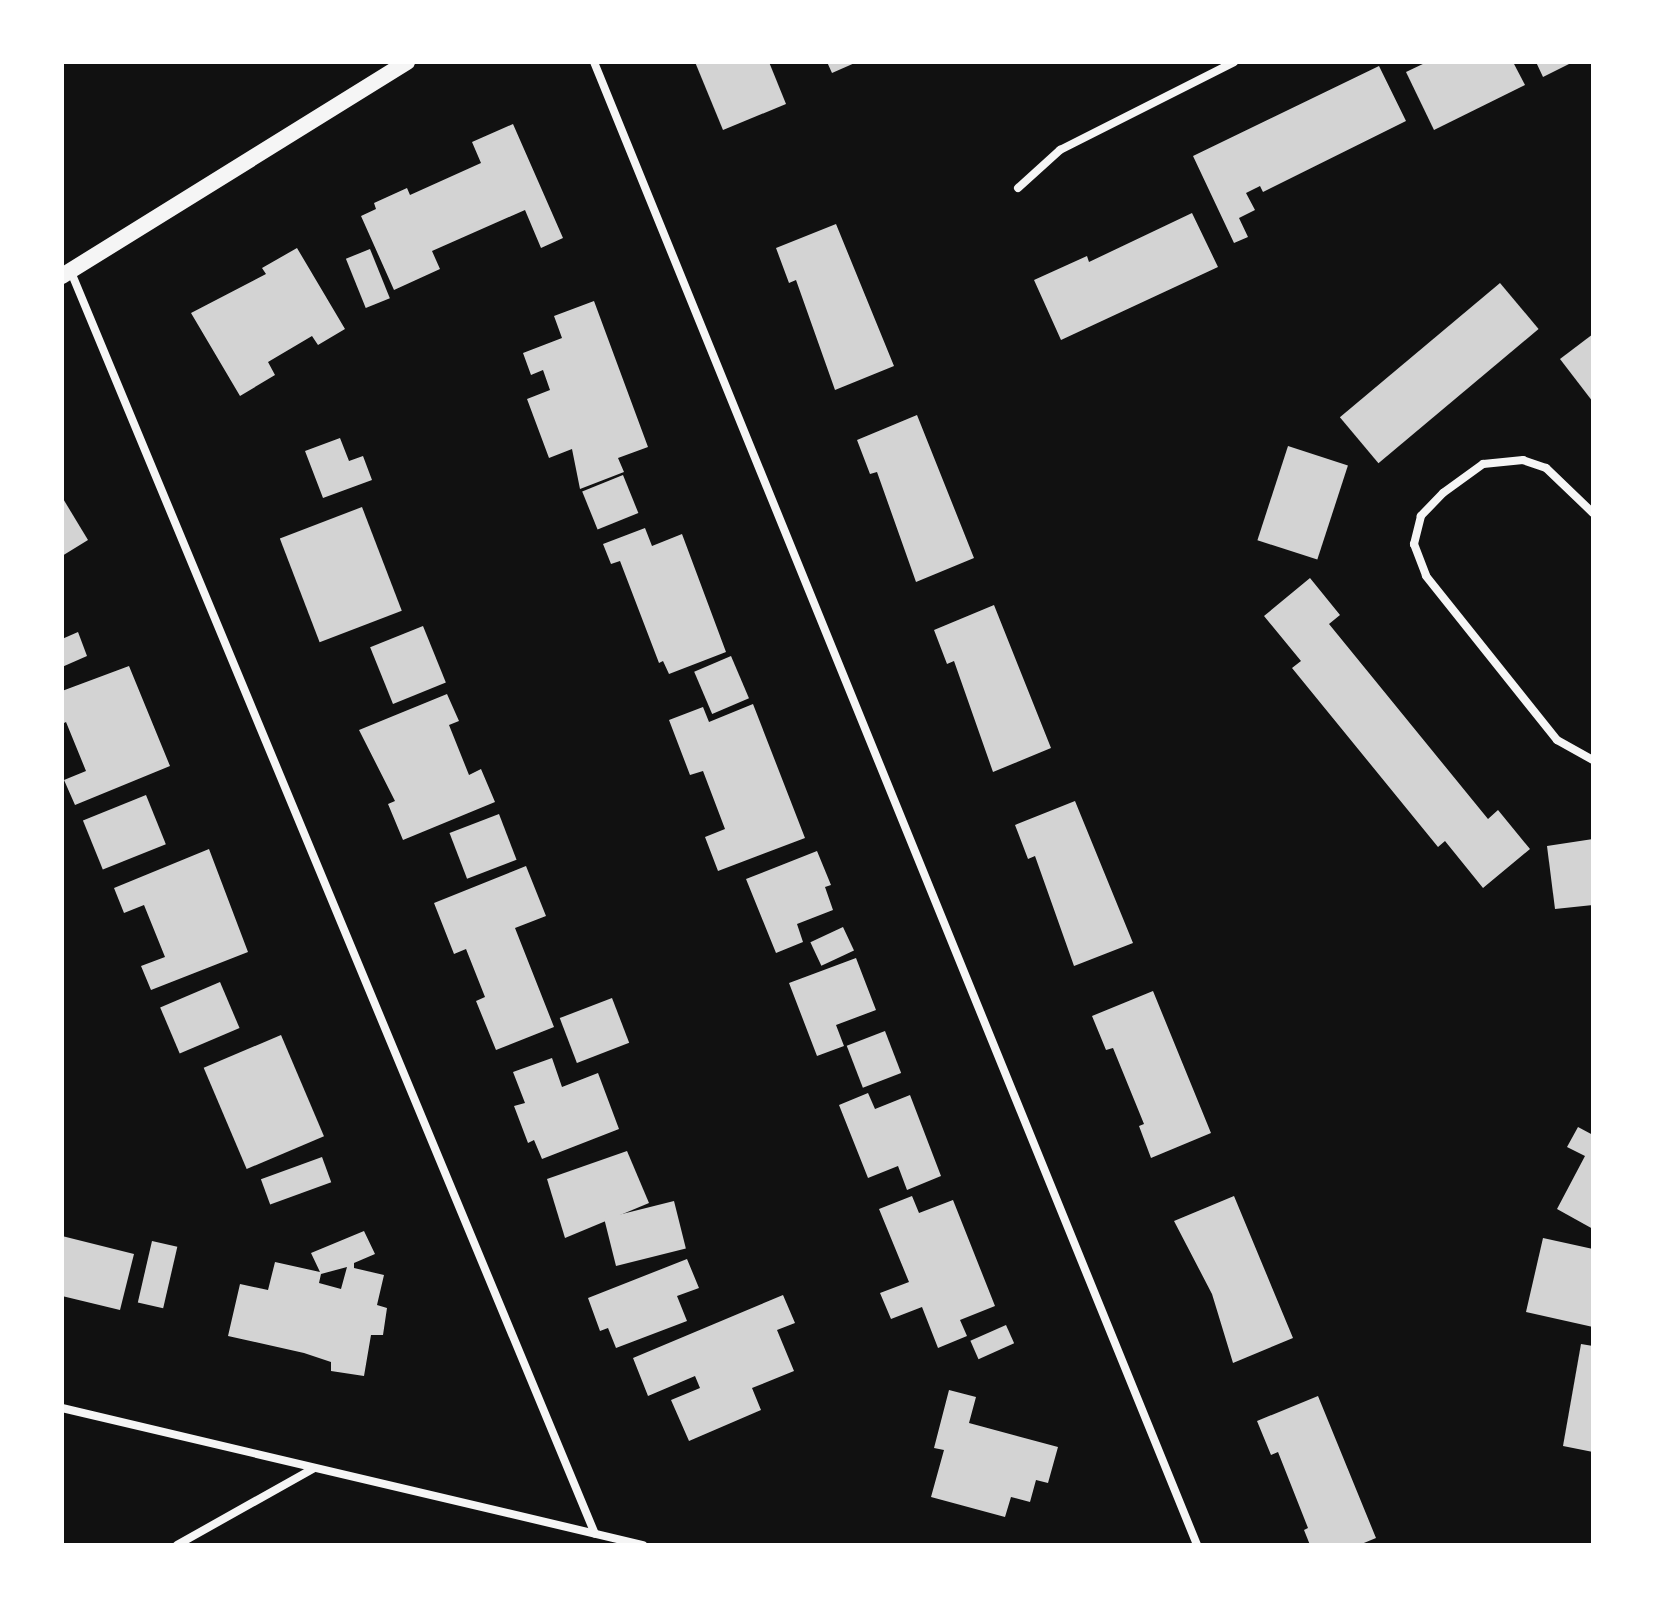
<!DOCTYPE html>
<html>
<head>
<meta charset="utf-8">
<style>
  body { margin:0 }
  #map { position:relative; width:1655px; height:1607px; overflow:hidden; background:#111; font-family:Montserrat,sans-serif }
  div>[style] { position:absolute }
  .building>* { inset:0; background:#d3d3d3; transform-origin:0 0 }
  .minor>* { height:8px; margin:-4px; padding:0 4px; transform-origin:4px; border-radius:4px; background:#f5f5f5 }
  .secondary>* { height:16px; margin:-8px; padding:0 8px; transform-origin:8px; border-radius:8px; background:#f5f5f5 }
  span { translate:-50% -50%; white-space:nowrap; text-align:center; line-height:1.15; -webkit-text-stroke:6px #fff; paint-order:stroke }
  .frame { position:absolute; inset:0; border:64px solid #fff; pointer-events:none }
</style>
</head>
<body>
<div id="map">
  <div class="building">
    <i style="clip-path:polygon(695px 62px,769px 62px,786px 104px,723px 130px)"></i>
    <i style="clip-path:polygon(827px 62px,857px 62px,832px 73px)"></i>
    <i style="clip-path:polygon(1427px 62px,1513px 62px,1525px 85px,1434px 130px,1406px 72px)"></i>
    <i style="clip-path:polygon(1536px 62px,1573px 62px,1543px 77px)"></i>
    <i style="clip-path:polygon(1379px 66px,1406px 121px,1263px 192px,1260px 186px,1246px 193px,1255px 210px,1239px 218px,1248px 237px,1234px 243px,1193px 156px)"></i>
    <i style="clip-path:polygon(513px 124px,563px 238px,541px 248px,525px 210px,432px 251px,440px 269px,394px 290px,361px 216px,376px 209px,374px 203px,407px 188px,410px 195px,481px 163px,472px 142px)"></i>
    <i style="clip-path:polygon(1192px 213px,1218px 267px,1061px 340px,1034px 280px,1087px 256px,1089px 262px)"></i>
    <i style="clip-path:polygon(836px 224px,894px 366px,835px 390px,796px 280px,789px 283px,776px 248px)"></i>
    <i style="clip-path:polygon(297px 248px,345px 329px,318px 345px,312px 336px,268px 362px,275px 375px,240px 396px,191px 313px,266px 274px,262px 268px)"></i>
    <i style="left:370px;top:249px;width:53px;height:26px;rotate:68deg"></i>
    <i style="left:1500px;top:283px;width:60px;height:209px;rotate:50deg"></i>
    <i style="clip-path:polygon(594px 301px,648px 447px,618px 458px,624px 472px,580px 489px,572px 449px,549px 458px,527px 399px,550px 390px,543px 370px,531px 375px,523px 353px,562px 338px,554px 316px)"></i>
    <i style="clip-path:polygon(1593px 334px,1593px 402px,1560px 359px)"></i>
    <i style="clip-path:polygon(917px 415px,974px 558px,916px 582px,877px 472px,870px 474px,857px 440px)"></i>
    <i style="clip-path:polygon(340px 438px,349px 461px,363px 456px,372px 480px,323px 498px,305px 451px)"></i>
    <i style="left:1288px;top:446px;width:63px;height:99px;rotate:18deg"></i>
    <i style="left:623px;top:475px;width:41px;height:44px;rotate:68deg"></i>
    <i style="clip-path:polygon(62px 497px,88px 540px,62px 556px)"></i>
    <i style="left:362px;top:507px;width:111px;height:88px;rotate:69deg"></i>
    <i style="clip-path:polygon(645px 528px,652px 546px,682px 534px,726px 652px,669px 674px,663px 661px,659px 663px,620px 561px,611px 564px,603px 544px)"></i>
    <i style="clip-path:polygon(1310px 578px,1340px 615px,1329px 624px,1488px 819px,1498px 810px,1530px 849px,1483px 888px,1445px 841px,1438px 847px,1292px 668px,1301px 661px,1264px 616px)"></i>
    <i style="clip-path:polygon(994px 605px,1051px 748px,993px 772px,954px 661px,947px 664px,934px 630px)"></i>
    <i style="left:423px;top:626px;width:61px;height:57px;rotate:68deg"></i>
    <i style="clip-path:polygon(78px 632px,87px 656px,62px 667px,62px 639px)"></i>
    <i style="left:731px;top:656px;width:46px;height:40px;rotate:67deg"></i>
    <i style="clip-path:polygon(129px 666px,170px 766px,75px 805px,64px 780px,86px 771px,66px 722px,62px 724px,62px 691px)"></i>
    <i style="clip-path:polygon(447px 694px,459px 721px,449px 725px,469px 775px,481px 769px,495px 802px,403px 840px,388px 804px,395px 801px,359px 730px)"></i>
    <i style="clip-path:polygon(753px 704px,805px 838px,718px 871px,705px 837px,725px 829px,703px 771px,690px 775px,669px 720px,703px 707px,709px 722px)"></i>
    <i style="left:146px;top:795px;width:53px;height:68px;rotate:68deg"></i>
    <i style="clip-path:polygon(1075px 801px,1133px 943px,1074px 966px,1035px 856px,1028px 859px,1015px 825px)"></i>
    <i style="left:499px;top:814px;width:49px;height:53px;rotate:69deg"></i>
    <i style="clip-path:polygon(1593px 839px,1593px 905px,1555px 909px,1547px 846px)"></i>
    <i style="clip-path:polygon(209px 849px,248px 952px,151px 990px,141px 966px,165px 957px,144px 905px,124px 913px,114px 888px)"></i>
    <i style="clip-path:polygon(817px 851px,831px 885px,825px 887px,833px 910px,797px 924px,803px 942px,776px 953px,746px 879px)"></i>
    <i style="clip-path:polygon(526px 866px,546px 916px,515px 928px,554px 1027px,496px 1050px,476px 1001px,485px 997px,466px 949px,454px 954px,434px 903px)"></i>
    <i style="left:843px;top:927px;width:26px;height:36px;rotate:65deg"></i>
    <i style="clip-path:polygon(856px 958px,876px 1010px,836px 1025px,844px 1046px,817px 1056px,789px 983px)"></i>
    <i style="left:220px;top:982px;width:50px;height:65px;rotate:67deg"></i>
    <i style="clip-path:polygon(1153px 991px,1211px 1133px,1151px 1158px,1139px 1126px,1144px 1124px,1113px 1048px,1106px 1050px,1092px 1016px)"></i>
    <i style="left:612px;top:998px;width:48px;height:56px;rotate:69deg"></i>
    <i style="left:885px;top:1031px;width:45px;height:41px;rotate:69deg"></i>
    <i style="left:281px;top:1035px;width:110px;height:84px;rotate:67deg"></i>
    <i style="clip-path:polygon(552px 1058px,562px 1087px,598px 1073px,619px 1129px,542px 1159px,534px 1140px,528px 1143px,514px 1106px,525px 1103px,513px 1072px)"></i>
    <i style="clip-path:polygon(868px 1093px,875px 1109px,910px 1095px,941px 1176px,907px 1190px,898px 1166px,868px 1178px,839px 1105px)"></i>
    <i style="clip-path:polygon(1578px 1127px,1593px 1135px,1593px 1229px,1557px 1209px,1585px 1156px,1567px 1147px)"></i>
    <i style="clip-path:polygon(627px 1151px,649px 1203px,565px 1238px,547px 1179px)"></i>
    <i style="left:322px;top:1157px;width:27px;height:65px;rotate:70deg"></i>
    <i style="clip-path:polygon(912px 1196px,919px 1213px,953px 1200px,995px 1306px,960px 1320px,967px 1336px,938px 1348px,922px 1307px,891px 1319px,880px 1293px,909px 1282px,879px 1209px)"></i>
    <i style="clip-path:polygon(1234px 1196px,1293px 1338px,1233px 1363px,1212px 1294px,1174px 1221px)"></i>
    <i style="left:674px;top:1201px;width:49px;height:72px;rotate:76deg"></i>
    <i style="clip-path:polygon(evenodd,364px 1231px,375px 1254px,354px 1263px,354px 1268px,384px 1275px,377px 1305px,387px 1308px,383px 1335px,371px 1335px,364px 1376px,331px 1371px,331px 1362px,304px 1353px,228px 1336px,240px 1284px,268px 1290px,275px 1262px,320px 1272px,311px 1253px,364px 1231px,347px 1267px,341px 1289px,319px 1283px,321px 1274px,347px 1267px)"></i>
    <i style="clip-path:polygon(62px 1236px,134px 1254px,120px 1310px,62px 1296px)"></i>
    <i style="clip-path:polygon(1543px 1238px,1593px 1249px,1593px 1327px,1526px 1312px)"></i>
    <i style="left:152px;top:1241px;width:26px;height:63px;rotate:13deg"></i>
    <i style="clip-path:polygon(687px 1259px,699px 1288px,677px 1296px,687px 1321px,616px 1348px,608px 1328px,600px 1331px,588px 1298px)"></i>
    <i style="clip-path:polygon(783px 1295px,795px 1323px,777px 1330px,794px 1371px,752px 1388px,761px 1410px,689px 1441px,671px 1400px,700px 1388px,695px 1376px,648px 1396px,633px 1358px)"></i>
    <i style="left:1006px;top:1325px;width:20px;height:39px;rotate:66deg"></i>
    <i style="clip-path:polygon(1581px 1344px,1593px 1346px,1593px 1452px,1563px 1446px)"></i>
    <i style="clip-path:polygon(949px 1390px,976px 1397px,969px 1423px,1058px 1447px,1048px 1483px,1036px 1480px,1030px 1502px,1011px 1497px,1005px 1517px,931px 1497px,944px 1450px,934px 1448px)"></i>
    <i style="clip-path:polygon(1318px 1396px,1376px 1538px,1359px 1545px,1310px 1545px,1304px 1530px,1308px 1528px,1278px 1452px,1271px 1455px,1257px 1421px)"></i>
  </div>
  <div class="minor">
    <i style="left:594px;top:62px;width:1601px;rotate:67.87deg"></i>
    <i style="left:1018px;top:188px;width:57px;rotate:-42.1deg"></i>
    <i style="left:1060px;top:150px;width:195px;rotate:-26.8deg"></i>
    <i style="left:71px;top:272px;width:1366px;rotate:67.45deg"></i>
    <i style="left:1593px;top:513px;width:65px;rotate:-136.2deg"></i>
    <i style="left:1546px;top:468px;width:24px;rotate:-161deg"></i>
    <i style="left:1523px;top:460px;width:40px;rotate:174.3deg"></i>
    <i style="left:1483px;top:464px;width:49px;rotate:144.1deg"></i>
    <i style="left:1443px;top:493px;width:32px;rotate:134deg"></i>
    <i style="left:1421px;top:516px;width:29px;rotate:104deg"></i>
    <i style="left:1414px;top:544px;width:34px;rotate:69deg"></i>
    <i style="left:1426px;top:576px;width:210px;rotate:51.4deg"></i>
    <i style="left:1557px;top:740px;width:41px;rotate:29.1deg"></i>
    <i style="left:62px;top:1408px;width:597px;rotate:13.27deg"></i>
    <i style="left:177px;top:1545px;width:157px;rotate:-29.3deg"></i>
  </div>
  <div class="secondary">
    <i style="left:62px;top:276px;width:406px;rotate:-31.8deg"></i>
  </div>
  <div class="frame"></div>
</div>
</body>
</html>
